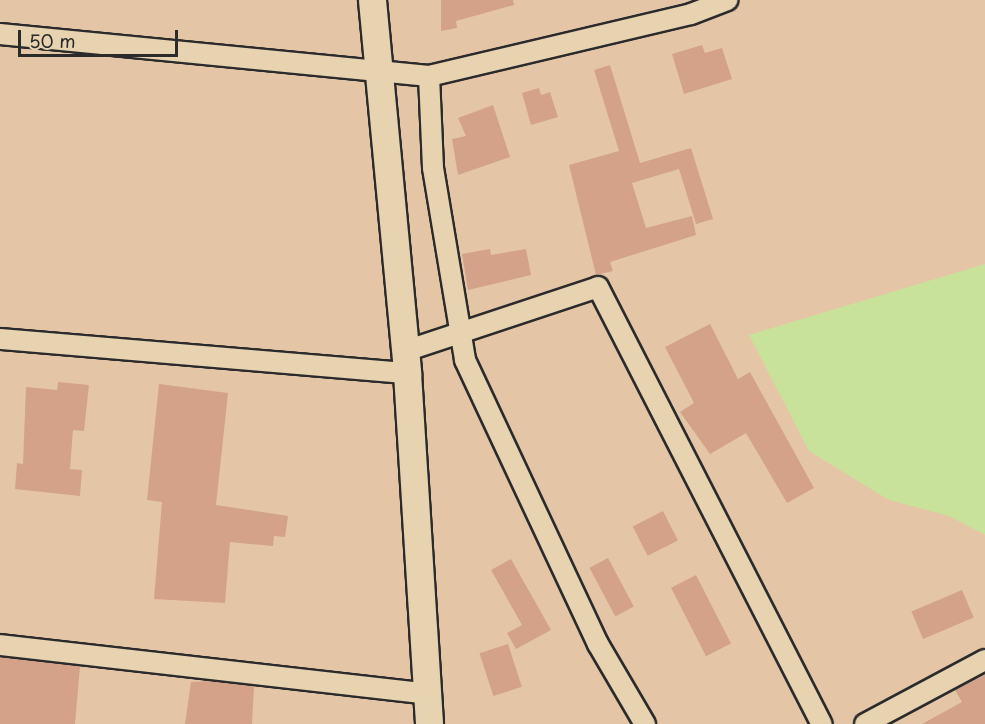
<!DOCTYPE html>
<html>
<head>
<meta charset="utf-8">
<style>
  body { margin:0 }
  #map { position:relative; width:985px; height:724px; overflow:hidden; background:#e4c6a6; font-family:"Playpen Sans",sans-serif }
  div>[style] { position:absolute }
  .green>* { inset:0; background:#c8e299 }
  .building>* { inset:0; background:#d3a289; transform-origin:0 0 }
  .roads { filter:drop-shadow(2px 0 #2b2b2b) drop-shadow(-2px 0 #2b2b2b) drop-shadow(0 2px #2b2b2b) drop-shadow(0 -2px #2b2b2b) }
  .street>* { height:20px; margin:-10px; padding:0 10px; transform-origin:10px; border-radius:10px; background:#e8d3b1 }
  .secondary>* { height:27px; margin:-13.5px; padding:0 13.5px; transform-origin:13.5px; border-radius:13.5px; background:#e8d3b1 }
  span { translate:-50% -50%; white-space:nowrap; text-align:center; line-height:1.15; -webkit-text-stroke:6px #e8d3b1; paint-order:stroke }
  .scale { position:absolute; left:18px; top:30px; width:160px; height:27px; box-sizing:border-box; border:3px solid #2b2b2b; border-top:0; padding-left:8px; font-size:18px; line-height:21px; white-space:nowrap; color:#2b2b2b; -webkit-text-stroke:4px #e8d3b1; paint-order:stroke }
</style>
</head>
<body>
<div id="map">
  <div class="green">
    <i style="clip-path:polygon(985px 264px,985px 535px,949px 516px,889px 500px,809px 451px,749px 335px)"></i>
  </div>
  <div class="building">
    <i style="clip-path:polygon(441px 0,513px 0,514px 5px,456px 21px,457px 28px,441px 31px)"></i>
    <i style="clip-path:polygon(702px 45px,705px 53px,722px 48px,732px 79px,684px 94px,672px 54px)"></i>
    <i style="clip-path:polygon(610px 65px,640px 163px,691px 148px,713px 219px,696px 224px,679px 169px,632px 183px,646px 228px,692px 216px,696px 235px,610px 262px,613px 271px,596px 275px,569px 165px,619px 151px,594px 70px)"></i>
    <i style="clip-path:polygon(539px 88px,541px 95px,550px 92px,558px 117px,531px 125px,522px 93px)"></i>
    <i style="clip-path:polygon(493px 105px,510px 157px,458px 175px,452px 139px,466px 136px,458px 118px)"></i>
    <i style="clip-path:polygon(490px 249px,491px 255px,526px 249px,531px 275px,468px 290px,462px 254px)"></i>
    <i style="clip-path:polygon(710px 324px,738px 379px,750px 372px,814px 488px,787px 503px,746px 433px,710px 454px,680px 412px,694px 403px,665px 347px)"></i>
    <i style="clip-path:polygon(58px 382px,89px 385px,84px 431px,73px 430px,70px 469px,82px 470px,80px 496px,15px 489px,17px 463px,23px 464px,26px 387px,57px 390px)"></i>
    <i style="clip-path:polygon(159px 384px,228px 393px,216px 505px,288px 516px,285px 537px,274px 536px,273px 546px,230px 542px,225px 603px,154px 599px,162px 502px,147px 500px)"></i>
    <i style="left:663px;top:511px;width:33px;height:34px;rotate:63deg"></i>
    <i style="left:608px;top:558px;width:55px;height:21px;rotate:62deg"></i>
    <i style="clip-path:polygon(511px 559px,551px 630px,516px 649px,507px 633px,522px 625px,491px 570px)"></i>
    <i style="left:696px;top:575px;width:77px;height:28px;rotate:63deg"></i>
    <i style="left:962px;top:590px;width:30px;height:55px;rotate:67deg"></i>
    <i style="left:508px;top:644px;width:45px;height:30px;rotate:72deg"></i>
    <i style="clip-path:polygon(0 657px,80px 666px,75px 724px,0 724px)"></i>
    <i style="clip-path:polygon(985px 675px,985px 724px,922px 724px,962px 702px,955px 690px)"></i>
    <i style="clip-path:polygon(208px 681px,254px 686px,252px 724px,185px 724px,191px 682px)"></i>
  </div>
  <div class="roads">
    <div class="street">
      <i style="left:0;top:34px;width:431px;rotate:5.6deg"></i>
      <i style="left:429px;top:76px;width:269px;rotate:-13.3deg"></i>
      <i style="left:691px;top:14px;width:39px;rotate:-21deg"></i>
      <i style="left:429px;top:76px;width:92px;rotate:87.5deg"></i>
      <i style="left:433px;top:168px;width:195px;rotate:80.5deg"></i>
      <i style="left:465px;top:360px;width:314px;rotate:64.9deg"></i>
      <i style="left:598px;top:644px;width:93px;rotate:59.6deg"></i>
      <i style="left:0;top:339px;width:408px;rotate:4.8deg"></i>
      <i style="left:405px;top:351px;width:203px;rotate:-18.3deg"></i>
      <i style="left:598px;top:287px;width:491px;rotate:62.9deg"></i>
      <i style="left:0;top:645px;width:427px;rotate:6.5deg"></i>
      <i style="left:865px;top:724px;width:136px;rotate:-28.1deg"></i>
    </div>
    <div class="secondary">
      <i style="left:372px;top:0;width:375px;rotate:84.6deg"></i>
      <i style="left:407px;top:373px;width:352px;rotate:86.4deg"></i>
    </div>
  </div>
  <div class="scale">50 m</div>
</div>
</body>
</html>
